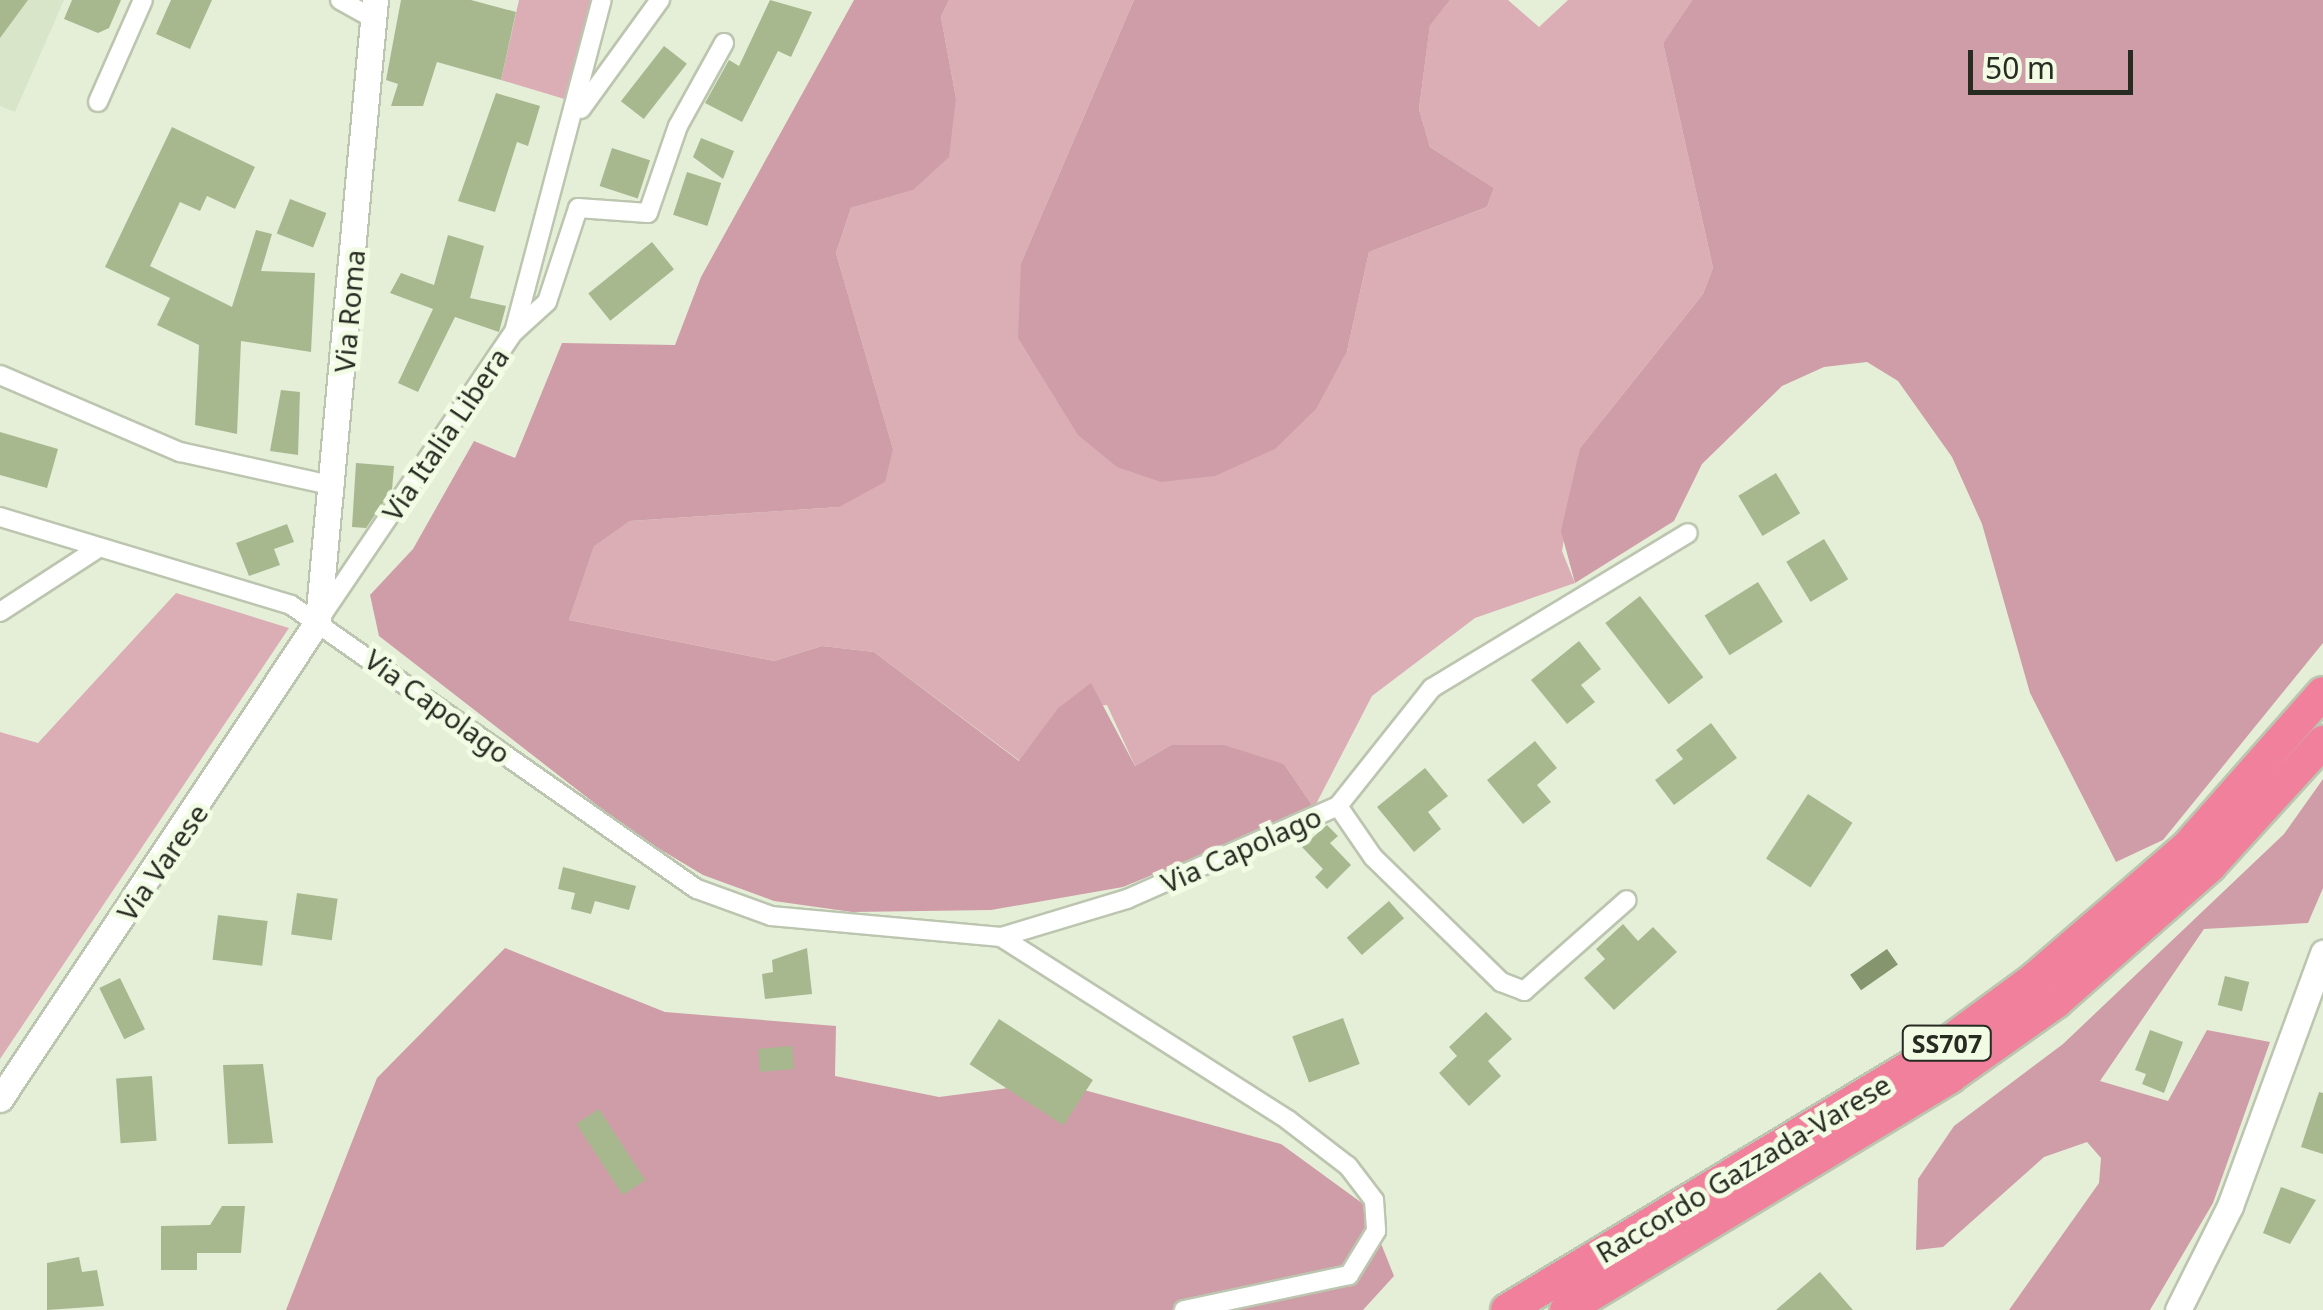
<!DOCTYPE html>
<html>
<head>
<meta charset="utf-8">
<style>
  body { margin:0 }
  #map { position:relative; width:2323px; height:1310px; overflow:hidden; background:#e5efd8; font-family:"Noto Sans",sans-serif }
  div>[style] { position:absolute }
  .built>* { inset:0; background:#d8e5c8 }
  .green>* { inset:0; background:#dbaeb6 }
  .forest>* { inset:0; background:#cf9da7 }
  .water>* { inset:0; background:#85956d; transform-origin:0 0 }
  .building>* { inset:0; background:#a7b88f; transform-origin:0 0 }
  .roads { filter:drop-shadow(2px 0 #bcc5af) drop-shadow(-2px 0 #bcc5af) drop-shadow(0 2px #bcc5af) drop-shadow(0 -2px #bcc5af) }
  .street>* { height:18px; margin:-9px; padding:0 9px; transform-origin:9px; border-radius:9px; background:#fff }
  .secondary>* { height:25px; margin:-12.5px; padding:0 12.5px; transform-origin:12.5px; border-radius:12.5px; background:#fff }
  .highway>* { height:32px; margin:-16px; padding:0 16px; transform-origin:16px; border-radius:16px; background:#f0809b }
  span { translate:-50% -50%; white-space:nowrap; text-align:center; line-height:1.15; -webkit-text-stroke:10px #f2fce5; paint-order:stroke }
  .shield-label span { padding:2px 8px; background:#f2fce5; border:2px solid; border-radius:8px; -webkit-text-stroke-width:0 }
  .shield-label { font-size:25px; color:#272b22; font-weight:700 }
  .street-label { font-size:28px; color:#272b22 }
  .scale { position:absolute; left:1968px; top:50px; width:165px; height:45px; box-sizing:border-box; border:5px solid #272b22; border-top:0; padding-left:12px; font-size:30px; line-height:35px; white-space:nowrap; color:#272b22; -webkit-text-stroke:8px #f2fce5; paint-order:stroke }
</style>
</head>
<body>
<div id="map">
  <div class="built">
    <i style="clip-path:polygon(0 0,64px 0,15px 112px,0 106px)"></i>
  </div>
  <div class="green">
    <i style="clip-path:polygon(519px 0,593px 0,571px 101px,501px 80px)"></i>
    <i style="clip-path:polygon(949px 0,1134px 0,1021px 263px,1347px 351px,1369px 252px,1487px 207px,1494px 188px,1430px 147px,1419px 109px,1430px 24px,1450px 0,1508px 0,1539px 27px,1568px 0,1692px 0,1663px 43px,1713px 268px,1703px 294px,1580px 448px,1562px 551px,1575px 583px,1475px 618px,1372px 696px,1314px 808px,1284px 764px,1171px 745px,1135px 766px,1107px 705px,1057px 709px,1020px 761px,874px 652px,822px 646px,774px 661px,569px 620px,594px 545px,630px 521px,839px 507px,893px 449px,836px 253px,851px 208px,912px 190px,956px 98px,941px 17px)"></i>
    <i style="clip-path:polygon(176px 593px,289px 628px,0 1059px,0 732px,38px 743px)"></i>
  </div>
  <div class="forest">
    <i style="clip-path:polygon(854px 0,949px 0,941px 17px,956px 98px,949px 157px,913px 190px,851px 208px,836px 253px,893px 449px,885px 482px,839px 507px,630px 521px,594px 546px,569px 620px,774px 661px,822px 646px,874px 652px,1019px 761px,1057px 709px,1091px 683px,1135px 766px,1171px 745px,1224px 745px,1284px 764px,1314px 808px,1123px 887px,991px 910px,852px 912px,774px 901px,703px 875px,633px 833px,379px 636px,370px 595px,413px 549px,474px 441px,515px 458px,562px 343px,675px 345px,701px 277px)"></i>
    <i style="clip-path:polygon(1134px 0,1450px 0,1430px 25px,1419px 109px,1430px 147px,1494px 188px,1487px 207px,1369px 252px,1347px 351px,1316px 409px,1275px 449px,1215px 476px,1161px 482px,1117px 467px,1078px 435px,1018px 338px,1021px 263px)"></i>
    <i style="clip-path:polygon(1692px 0,2323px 0,2323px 643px,2163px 840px,2116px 862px,2030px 693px,1982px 524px,1952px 457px,1898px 381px,1867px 362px,1824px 367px,1782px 386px,1702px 464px,1674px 521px,1575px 583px,1561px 531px,1580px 448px,1703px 294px,1713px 268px,1663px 43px)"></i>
    <i style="clip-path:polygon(2323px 779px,2323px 888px,2308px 923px,2204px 929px,2100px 1081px,2168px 1101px,2207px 1030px,2270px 1042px,2213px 1203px,2150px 1310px,2009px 1310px,2099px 1183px,2101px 1158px,2087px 1142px,2044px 1157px,1943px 1247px,1916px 1250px,1918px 1179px,1954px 1126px,2063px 1044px,2284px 834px)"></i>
    <i style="clip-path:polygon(505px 948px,665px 1012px,836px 1026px,835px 1076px,939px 1097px,1055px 1082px,1281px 1144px,1366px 1206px,1394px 1276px,1363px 1310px,286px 1310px,377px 1078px)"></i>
  </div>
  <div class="water">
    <i style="left:1887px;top:949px;width:19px;height:45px;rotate:55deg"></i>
  </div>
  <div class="building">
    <i style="clip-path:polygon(0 0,28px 0,0 38px)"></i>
    <i style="clip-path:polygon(72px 0,121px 0,109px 28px,98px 33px,64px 19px)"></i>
    <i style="clip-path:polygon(171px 0,212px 0,190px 49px,156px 34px)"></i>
    <i style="clip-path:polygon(401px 0,471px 0,516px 12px,501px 80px,437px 62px,423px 106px,391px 106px,398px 84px,386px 80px)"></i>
    <i style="clip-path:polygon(770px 0,812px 12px,791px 57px,778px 51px,742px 122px,705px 103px,729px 60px,739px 66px)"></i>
    <i style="left:664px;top:46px;width:29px;height:70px;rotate:38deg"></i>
    <i style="clip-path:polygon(496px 93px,540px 106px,528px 146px,517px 142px,495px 212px,458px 201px)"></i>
    <i style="clip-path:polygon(172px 127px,255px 167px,235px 209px,207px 196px,200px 211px,180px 202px,150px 266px,232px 307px,256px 230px,272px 234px,261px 271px,315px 273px,311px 352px,241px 341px,237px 434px,195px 425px,199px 345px,157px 325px,170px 298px,105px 267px)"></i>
    <i style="clip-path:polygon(701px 138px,734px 151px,723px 179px,693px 157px)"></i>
    <i style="left:612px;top:148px;width:40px;height:40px;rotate:18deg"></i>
    <i style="left:687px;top:172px;width:36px;height:45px;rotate:18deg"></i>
    <i style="left:290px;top:199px;width:39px;height:37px;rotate:21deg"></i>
    <i style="clip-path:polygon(448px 235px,484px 246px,470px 298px,506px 306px,499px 332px,455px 317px,418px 392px,398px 383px,433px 309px,390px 293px,401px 273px,434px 285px)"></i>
    <i style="left:652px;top:242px;width:35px;height:82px;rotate:51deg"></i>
    <i style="clip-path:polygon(281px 390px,300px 392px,298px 455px,270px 451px)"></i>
    <i style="clip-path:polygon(0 432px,58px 449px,47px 488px,0 475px)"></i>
    <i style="clip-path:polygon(356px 463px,394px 466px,392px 490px,366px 528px,352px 527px)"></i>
    <i style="left:1776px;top:473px;width:47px;height:44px;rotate:59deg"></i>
    <i style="clip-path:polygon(287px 524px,294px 542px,274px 549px,280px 565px,249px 576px,236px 543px)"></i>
    <i style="left:1824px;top:539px;width:47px;height:44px;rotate:59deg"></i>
    <i style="left:1758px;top:582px;width:47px;height:63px;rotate:58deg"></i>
    <i style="left:1640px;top:596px;width:103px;height:44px;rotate:52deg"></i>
    <i style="clip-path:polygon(1579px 641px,1601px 669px,1581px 685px,1595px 702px,1567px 724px,1531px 680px)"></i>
    <i style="clip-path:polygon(1711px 723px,1737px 758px,1674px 805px,1655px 780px,1683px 759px,1676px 750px)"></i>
    <i style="clip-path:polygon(1535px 741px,1557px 768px,1537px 785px,1551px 802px,1523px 824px,1487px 780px)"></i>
    <i style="clip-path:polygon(1425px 768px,1448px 796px,1428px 812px,1441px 829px,1414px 852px,1377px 807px)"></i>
    <i style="left:1808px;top:794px;width:53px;height:77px;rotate:33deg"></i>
    <i style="clip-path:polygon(1327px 825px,1338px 836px,1330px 843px,1351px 865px,1327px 889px,1315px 877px,1323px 869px,1302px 847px)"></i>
    <i style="clip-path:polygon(563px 867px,636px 886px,629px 910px,595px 901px,591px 914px,571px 909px,575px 893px,558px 889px)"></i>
    <i style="left:297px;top:893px;width:41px;height:42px;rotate:8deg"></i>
    <i style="left:1389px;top:901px;width:23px;height:56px;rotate:49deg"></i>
    <i style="left:218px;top:915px;width:50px;height:45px;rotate:7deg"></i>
    <i style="clip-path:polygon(1623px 924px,1638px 941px,1653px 927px,1677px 952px,1614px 1010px,1584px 978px,1605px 959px,1596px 949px)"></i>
    <i style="clip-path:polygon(807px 948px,812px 994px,765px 999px,762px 974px,773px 972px,772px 960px)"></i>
    <i style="left:2225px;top:976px;width:25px;height:30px;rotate:14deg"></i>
    <i style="left:120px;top:978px;width:57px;height:23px;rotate:64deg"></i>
    <i style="clip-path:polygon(1486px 1012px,1512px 1039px,1488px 1061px,1501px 1076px,1469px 1106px,1439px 1073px,1457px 1056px,1449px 1047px)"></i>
    <i style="left:1343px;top:1018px;width:49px;height:54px;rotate:70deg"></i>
    <i style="left:999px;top:1019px;width:112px;height:54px;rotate:33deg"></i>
    <i style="clip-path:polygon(2150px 1030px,2183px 1042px,2164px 1093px,2142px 1084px,2146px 1074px,2135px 1070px)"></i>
    <i style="left:792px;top:1046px;width:23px;height:34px;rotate:85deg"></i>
    <i style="clip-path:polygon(263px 1064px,273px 1143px,228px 1144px,223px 1065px)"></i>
    <i style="left:152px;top:1076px;width:65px;height:36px;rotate:86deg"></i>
    <i style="clip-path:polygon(2319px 1092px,2323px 1093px,2323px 1154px,2301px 1147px)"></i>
    <i style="left:599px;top:1109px;width:85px;height:27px;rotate:57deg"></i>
    <i style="clip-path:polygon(2281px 1187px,2316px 1200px,2290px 1244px,2263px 1233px)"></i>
    <i style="clip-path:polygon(222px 1206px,245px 1206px,241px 1253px,197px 1253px,197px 1270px,161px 1270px,161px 1226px,210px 1225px)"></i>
    <i style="clip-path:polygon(79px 1257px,82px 1272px,97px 1270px,104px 1306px,47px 1310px,47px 1263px)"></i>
    <i style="clip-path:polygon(1820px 1272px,1853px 1310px,1776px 1310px)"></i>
  </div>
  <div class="roads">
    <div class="street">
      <i style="left:340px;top:0;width:38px;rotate:29deg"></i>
      <i style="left:98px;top:102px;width:111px;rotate:-66.2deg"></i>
      <i style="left:581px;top:109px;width:135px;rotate:-54.1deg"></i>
      <i style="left:515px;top:331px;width:43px;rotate:-42.2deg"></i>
      <i style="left:547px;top:302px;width:99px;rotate:-71.7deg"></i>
      <i style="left:578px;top:208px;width:70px;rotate:4.1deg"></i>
      <i style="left:648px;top:213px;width:92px;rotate:-71deg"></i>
      <i style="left:678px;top:126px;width:95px;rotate:-61deg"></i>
      <i style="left:0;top:375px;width:196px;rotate:23.2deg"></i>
      <i style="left:180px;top:452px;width:158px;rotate:12.4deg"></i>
      <i style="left:0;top:517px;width:304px;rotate:16.8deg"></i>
      <i style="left:291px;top:605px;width:495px;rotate:35deg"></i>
      <i style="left:697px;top:889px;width:79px;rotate:20deg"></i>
      <i style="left:771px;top:916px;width:231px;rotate:5.2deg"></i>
      <i style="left:1001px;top:937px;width:132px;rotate:-16.8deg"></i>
      <i style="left:1127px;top:899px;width:231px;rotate:-23.8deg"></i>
      <i style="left:1338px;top:806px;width:151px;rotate:-51.5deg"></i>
      <i style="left:1432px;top:688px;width:299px;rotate:-31.2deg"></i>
      <i style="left:0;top:612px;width:116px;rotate:-33deg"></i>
      <i style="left:320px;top:618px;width:346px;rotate:-55.9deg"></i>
      <i style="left:514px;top:332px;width:343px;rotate:-75.2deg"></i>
      <i style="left:1338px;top:806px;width:62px;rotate:55.5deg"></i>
      <i style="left:1373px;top:857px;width:179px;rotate:44.3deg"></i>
      <i style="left:1501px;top:982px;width:25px;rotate:21deg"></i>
      <i style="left:1524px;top:991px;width:137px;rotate:-41.5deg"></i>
      <i style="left:1001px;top:937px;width:340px;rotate:32.5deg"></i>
      <i style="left:1288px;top:1120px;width:76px;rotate:37.5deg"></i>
      <i style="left:1348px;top:1166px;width:43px;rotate:52.6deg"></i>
      <i style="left:1374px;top:1200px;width:31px;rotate:86deg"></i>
      <i style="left:1376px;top:1231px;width:52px;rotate:121.5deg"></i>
      <i style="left:1349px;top:1275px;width:169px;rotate:168deg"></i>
    </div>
    <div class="secondary">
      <i style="left:0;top:1099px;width:574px;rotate:-56.37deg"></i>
      <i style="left:318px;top:621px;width:624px;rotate:-84.76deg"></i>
      <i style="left:2178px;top:1310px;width:116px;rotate:-63.4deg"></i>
      <i style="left:2230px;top:1206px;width:270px;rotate:-69.8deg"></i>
    </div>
    <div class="highway">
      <i style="left:1507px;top:1310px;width:496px;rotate:-31.1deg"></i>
      <i style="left:1932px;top:1054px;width:127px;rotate:-36.3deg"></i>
      <i style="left:2034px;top:979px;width:202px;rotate:-40.8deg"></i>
      <i style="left:2187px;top:847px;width:205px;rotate:-48.6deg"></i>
      <i style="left:1566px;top:1310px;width:449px;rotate:-31.2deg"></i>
      <i style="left:1950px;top:1077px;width:130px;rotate:-35.3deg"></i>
      <i style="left:2056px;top:1002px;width:205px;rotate:-41.4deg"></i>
      <i style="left:2210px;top:866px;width:168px;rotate:-47.7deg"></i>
    </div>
  </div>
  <div class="shield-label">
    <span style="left:1947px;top:1043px">SS707</span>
  </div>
  <div class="street-label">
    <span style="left:349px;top:311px;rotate:-85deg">Via Roma</span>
    <span style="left:445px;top:434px;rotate:-56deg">Via Italia Libera</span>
    <span style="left:438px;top:706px;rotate:36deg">Via Capolago</span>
    <span style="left:1241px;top:849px;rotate:-24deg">Via Capolago</span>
    <span style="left:162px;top:862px;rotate:-55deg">Via Varese</span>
    <span style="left:1743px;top:1168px;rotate:-31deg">Raccordo Gazzada-Varese</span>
  </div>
  <div class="scale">50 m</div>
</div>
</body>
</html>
